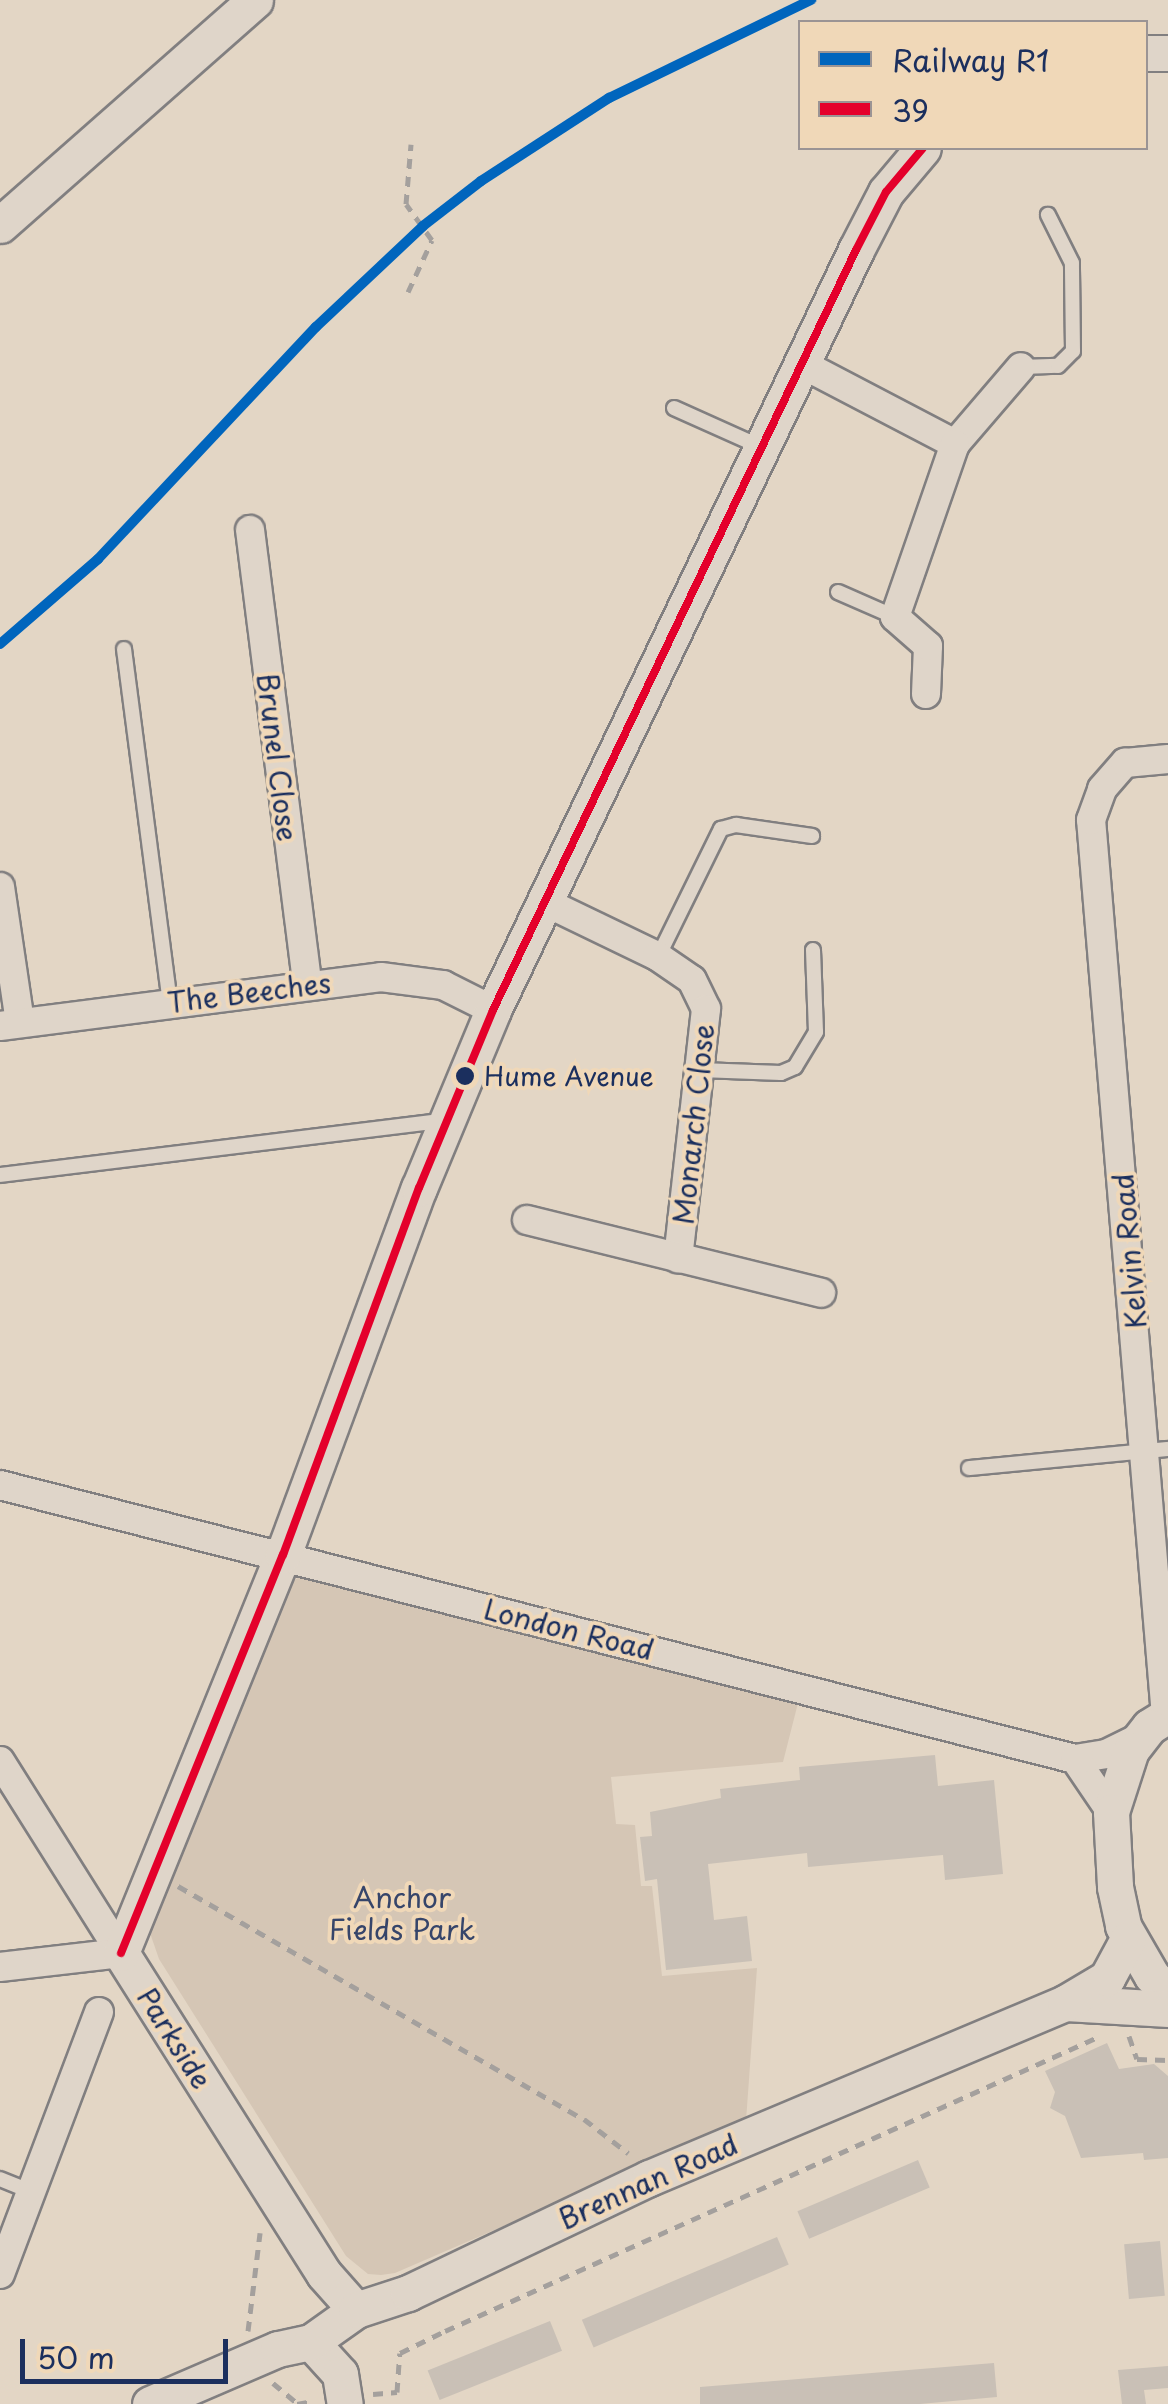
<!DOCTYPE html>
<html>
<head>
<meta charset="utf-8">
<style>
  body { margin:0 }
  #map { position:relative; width:1168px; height:2404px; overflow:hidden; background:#e3d6c5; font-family:"Playpen Sans",sans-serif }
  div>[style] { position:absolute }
  .green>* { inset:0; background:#d5c6b5 }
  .building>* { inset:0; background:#c9c0b6; transform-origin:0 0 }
  .path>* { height:5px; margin-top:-2.5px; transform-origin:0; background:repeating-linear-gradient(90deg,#a4a09d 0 10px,transparent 0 18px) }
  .roads { filter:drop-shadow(2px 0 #817f80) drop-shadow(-2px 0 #817f80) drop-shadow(0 2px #817f80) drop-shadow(0 -2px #817f80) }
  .service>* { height:14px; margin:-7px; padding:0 7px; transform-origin:7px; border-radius:7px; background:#dfd5c9 }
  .minor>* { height:28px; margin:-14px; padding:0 14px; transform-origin:14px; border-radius:14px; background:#dfd5c9 }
  .tertiary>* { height:35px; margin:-17.5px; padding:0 17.5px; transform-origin:17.5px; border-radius:17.5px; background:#dfd5c9 }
  .bus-1>* { height:8px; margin:-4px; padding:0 4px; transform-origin:4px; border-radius:4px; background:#e4002b }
  .rail-1>* { height:10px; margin:-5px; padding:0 5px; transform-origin:5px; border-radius:5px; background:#0065bd }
  .dots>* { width:28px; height:28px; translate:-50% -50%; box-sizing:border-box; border:5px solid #f0d8b8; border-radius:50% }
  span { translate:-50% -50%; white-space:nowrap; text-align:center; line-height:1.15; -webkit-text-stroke:8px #f0d8b8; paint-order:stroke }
  .bus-label { font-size:26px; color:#1b2f5e }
  .left { translate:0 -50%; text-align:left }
  .street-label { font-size:28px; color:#1b2f5e }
  .park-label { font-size:28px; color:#36456a }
  .legend { position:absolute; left:798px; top:20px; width:350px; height:130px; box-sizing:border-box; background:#f0d8b8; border:2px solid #9b9494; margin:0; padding:12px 18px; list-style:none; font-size:30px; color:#1b2f5e }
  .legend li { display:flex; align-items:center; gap:20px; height:50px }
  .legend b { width:50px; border:2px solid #9b9494 }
  .scale { position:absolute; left:20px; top:2339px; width:208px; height:45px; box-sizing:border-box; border:5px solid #1b2f5e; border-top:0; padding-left:12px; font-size:30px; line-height:35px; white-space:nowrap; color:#1b2f5e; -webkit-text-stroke:8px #f0d8b8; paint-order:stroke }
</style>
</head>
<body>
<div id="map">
  <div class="green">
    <i style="clip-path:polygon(303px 1575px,798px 1703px,783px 1762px,611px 1777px,616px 1824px,635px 1825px,641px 1886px,652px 1886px,662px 1976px,757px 1968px,746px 2121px,395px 2273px,381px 2275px,368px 2274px,346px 2256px,159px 1959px,150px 1933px,151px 1915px,283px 1587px)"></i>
  </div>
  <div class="building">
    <i style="clip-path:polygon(935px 1755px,938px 1786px,994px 1780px,1003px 1874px,945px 1880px,943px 1855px,808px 1867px,807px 1853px,708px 1864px,714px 1920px,747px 1916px,752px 1961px,666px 1970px,657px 1879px,645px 1881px,640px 1837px,652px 1836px,650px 1812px,721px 1798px,720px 1789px,800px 1780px,799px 1767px)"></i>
    <i style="clip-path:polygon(1107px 2043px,1119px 2069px,1154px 2064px,1168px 2076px,1168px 2158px,1144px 2160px,1143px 2153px,1081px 2158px,1065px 2116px,1050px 2108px,1055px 2092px,1045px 2071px)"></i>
    <i style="left:918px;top:2160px;width:30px;height:131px;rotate:67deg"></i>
    <i style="left:777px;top:2237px;width:30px;height:212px;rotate:67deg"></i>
    <i style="left:1160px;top:2241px;width:55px;height:36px;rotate:85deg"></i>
    <i style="left:550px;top:2321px;width:32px;height:132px;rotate:68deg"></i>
    <i style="clip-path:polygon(994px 2363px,997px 2397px,920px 2404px,700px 2404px,700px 2387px)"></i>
    <i style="clip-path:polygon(1168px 2366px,1168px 2388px,1144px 2390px,1146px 2404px,1122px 2404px,1118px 2370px)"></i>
  </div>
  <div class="path">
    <i style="left:408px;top:292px;width:57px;rotate:-65.2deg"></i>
    <i style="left:432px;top:240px;width:44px;rotate:-125.8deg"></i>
    <i style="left:406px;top:204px;width:60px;rotate:-85.2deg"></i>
    <i style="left:178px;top:1886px;width:468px;rotate:29.9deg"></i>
    <i style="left:584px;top:2119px;width:56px;rotate:37.7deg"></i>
    <i style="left:1129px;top:2036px;width:24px;rotate:71deg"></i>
    <i style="left:1137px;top:2059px;width:31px;rotate:2deg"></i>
    <i style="left:248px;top:2331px;width:99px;rotate:-83deg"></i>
    <i style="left:273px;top:2383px;width:30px;rotate:40deg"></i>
    <i style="left:373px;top:2394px;width:24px;rotate:-5deg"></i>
    <i style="left:397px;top:2392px;width:39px;rotate:-86deg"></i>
    <i style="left:400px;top:2353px;width:50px;rotate:-26.1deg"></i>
    <i style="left:445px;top:2331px;width:716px;rotate:-24.24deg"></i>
    <i style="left:297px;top:2404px;width:15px;rotate:-11deg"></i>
  </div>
  <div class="roads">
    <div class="service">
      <i style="left:1021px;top:367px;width:37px;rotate:-2deg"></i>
      <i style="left:1058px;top:366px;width:21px;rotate:-45deg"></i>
      <i style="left:1073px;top:351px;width:88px;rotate:-90.7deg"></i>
      <i style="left:1072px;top:263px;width:54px;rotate:-116.6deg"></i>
      <i style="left:674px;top:408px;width:95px;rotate:24.1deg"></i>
      <i style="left:838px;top:592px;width:62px;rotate:23.7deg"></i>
      <i style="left:124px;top:649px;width:356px;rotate:82.6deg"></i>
      <i style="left:658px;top:957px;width:143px;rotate:-63.8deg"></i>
      <i style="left:721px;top:829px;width:16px;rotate:-15deg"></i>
      <i style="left:736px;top:825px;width:77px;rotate:8.2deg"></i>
      <i style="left:700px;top:1070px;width:81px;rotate:2.1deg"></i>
      <i style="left:781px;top:1073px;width:15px;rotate:-23deg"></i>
      <i style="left:795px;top:1067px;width:41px;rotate:-59deg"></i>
      <i style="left:816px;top:1032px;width:82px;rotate:-92.1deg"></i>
      <i style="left:0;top:1175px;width:449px;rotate:-7deg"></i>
      <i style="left:969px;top:1468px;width:200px;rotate:-5.5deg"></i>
      <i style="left:0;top:2179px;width:35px;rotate:22deg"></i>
    </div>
    <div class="minor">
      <i style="left:802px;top:364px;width:173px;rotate:27.6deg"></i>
      <i style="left:955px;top:444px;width:101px;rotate:-49.4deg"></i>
      <i style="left:250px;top:530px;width:458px;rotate:82.8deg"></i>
      <i style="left:926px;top:694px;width:48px;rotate:-87.6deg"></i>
      <i style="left:928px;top:646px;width:44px;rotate:-138.7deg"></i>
      <i style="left:895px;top:617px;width:183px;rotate:-70.9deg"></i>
      <i style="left:0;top:887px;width:137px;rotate:81.6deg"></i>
      <i style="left:545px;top:902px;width:124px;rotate:25.7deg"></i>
      <i style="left:657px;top:956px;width:42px;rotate:34.4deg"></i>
      <i style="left:692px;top:980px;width:32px;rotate:64deg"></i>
      <i style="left:706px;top:1009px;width:251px;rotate:96.4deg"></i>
      <i style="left:0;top:1026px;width:384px;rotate:-7.3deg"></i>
      <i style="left:381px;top:977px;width:63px;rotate:7.4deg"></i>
      <i style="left:443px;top:985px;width:56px;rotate:26.6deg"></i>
      <i style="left:527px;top:1220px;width:303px;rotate:13.9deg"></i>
      <i style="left:0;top:1485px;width:1109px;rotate:14.3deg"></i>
      <i style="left:1075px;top:1759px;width:64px;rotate:55.8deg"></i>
      <i style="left:1166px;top:1716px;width:899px;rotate:-94.78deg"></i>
      <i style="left:1091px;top:820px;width:33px;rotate:-70deg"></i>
      <i style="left:1102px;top:789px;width:35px;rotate:-49deg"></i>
      <i style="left:1125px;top:763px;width:43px;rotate:-5.3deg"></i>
      <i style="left:1075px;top:1759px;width:31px;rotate:-9deg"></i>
      <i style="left:1106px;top:1754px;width:39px;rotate:-26deg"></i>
      <i style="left:0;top:1761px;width:227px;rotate:57.8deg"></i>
      <i style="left:121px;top:1953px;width:122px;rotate:173.4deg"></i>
      <i style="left:0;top:2274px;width:280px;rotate:-69.3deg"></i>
    </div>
    <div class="tertiary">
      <i style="left:1146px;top:53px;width:22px"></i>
      <i style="left:0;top:225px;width:340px;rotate:-41.4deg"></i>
      <i style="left:1168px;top:1715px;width:22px;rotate:148deg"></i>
      <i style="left:1149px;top:1727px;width:29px;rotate:128deg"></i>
      <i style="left:1131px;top:1750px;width:65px;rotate:107.9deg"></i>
      <i style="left:1111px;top:1812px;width:75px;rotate:86.9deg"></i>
      <i style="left:1115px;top:1887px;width:40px;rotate:78deg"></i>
      <i style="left:1123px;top:1926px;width:58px;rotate:59.9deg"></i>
      <i style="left:1152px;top:1976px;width:23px;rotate:45deg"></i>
      <i style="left:1066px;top:2003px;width:102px;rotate:3.4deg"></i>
      <i style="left:356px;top:2310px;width:48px;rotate:-131.6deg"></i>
      <i style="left:324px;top:2274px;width:380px;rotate:-122.3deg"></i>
      <i style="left:121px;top:1953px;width:430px;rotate:-67.9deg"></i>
      <i style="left:283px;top:1555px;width:391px;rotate:-69.7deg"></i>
      <i style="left:419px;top:1188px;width:193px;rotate:-67.4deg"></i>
      <i style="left:493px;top:1010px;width:842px;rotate:-64.47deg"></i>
      <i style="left:856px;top:250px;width:65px;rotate:-62.7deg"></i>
      <i style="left:886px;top:192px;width:57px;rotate:-49.9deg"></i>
      <i style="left:311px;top:2342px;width:43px;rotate:47.8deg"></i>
      <i style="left:340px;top:2374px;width:30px;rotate:81deg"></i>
      <i style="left:150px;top:2404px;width:139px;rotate:-23.3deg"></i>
      <i style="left:278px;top:2349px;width:34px;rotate:-12deg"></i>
      <i style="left:311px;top:2342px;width:55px;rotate:-35.4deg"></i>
      <i style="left:356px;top:2310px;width:55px;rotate:-18.1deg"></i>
      <i style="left:408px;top:2293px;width:267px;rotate:-25.5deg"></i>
      <i style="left:649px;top:2178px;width:451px;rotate:-22.8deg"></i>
      <i style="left:1065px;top:2003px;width:49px;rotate:-30.8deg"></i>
      <i style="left:1107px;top:1978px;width:44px;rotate:-61.7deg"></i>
    </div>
  </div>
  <div class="bus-1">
    <i style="left:121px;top:1953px;width:430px;rotate:-67.9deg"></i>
    <i style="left:283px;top:1555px;width:391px;rotate:-69.7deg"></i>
    <i style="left:419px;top:1188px;width:193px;rotate:-67.4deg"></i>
    <i style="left:493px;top:1010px;width:842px;rotate:-64.47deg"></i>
    <i style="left:856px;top:250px;width:65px;rotate:-62.7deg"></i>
    <i style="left:886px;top:192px;width:57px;rotate:-49.9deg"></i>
  </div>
  <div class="rail-1">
    <i style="left:0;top:644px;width:130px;rotate:-40.9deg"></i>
    <i style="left:98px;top:559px;width:318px;rotate:-46.8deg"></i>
    <i style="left:316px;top:327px;width:147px;rotate:-43.3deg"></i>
    <i style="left:423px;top:226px;width:73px;rotate:-37.8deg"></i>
    <i style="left:481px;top:181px;width:153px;rotate:-33deg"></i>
    <i style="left:609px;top:98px;width:225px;rotate:-25.9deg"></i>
  </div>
  <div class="dots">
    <i style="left:465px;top:1076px;background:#1b2f5e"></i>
  </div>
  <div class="bus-label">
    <span class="left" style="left:484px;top:1076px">Hume Avenue</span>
  </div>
  <div class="street-label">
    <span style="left:278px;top:757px;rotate:83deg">Brunel Close</span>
    <span style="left:249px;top:992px;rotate:-7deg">The Beeches</span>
    <span style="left:693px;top:1124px;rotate:-84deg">Monarch Close</span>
    <span style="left:1129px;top:1251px;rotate:-95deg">Kelvin Road</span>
    <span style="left:569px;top:1629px;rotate:14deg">London Road</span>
    <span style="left:175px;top:2038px;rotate:58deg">Parkside</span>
    <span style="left:648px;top:2181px;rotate:-24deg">Brennan Road</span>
  </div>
  <div class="park-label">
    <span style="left:402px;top:1913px">Anchor<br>Fields Park</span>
  </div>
  <ul class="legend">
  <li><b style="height:12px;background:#0065bd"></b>Railway R1</li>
  <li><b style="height:12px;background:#e4002b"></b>39</li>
  </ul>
  <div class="scale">50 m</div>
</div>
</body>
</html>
